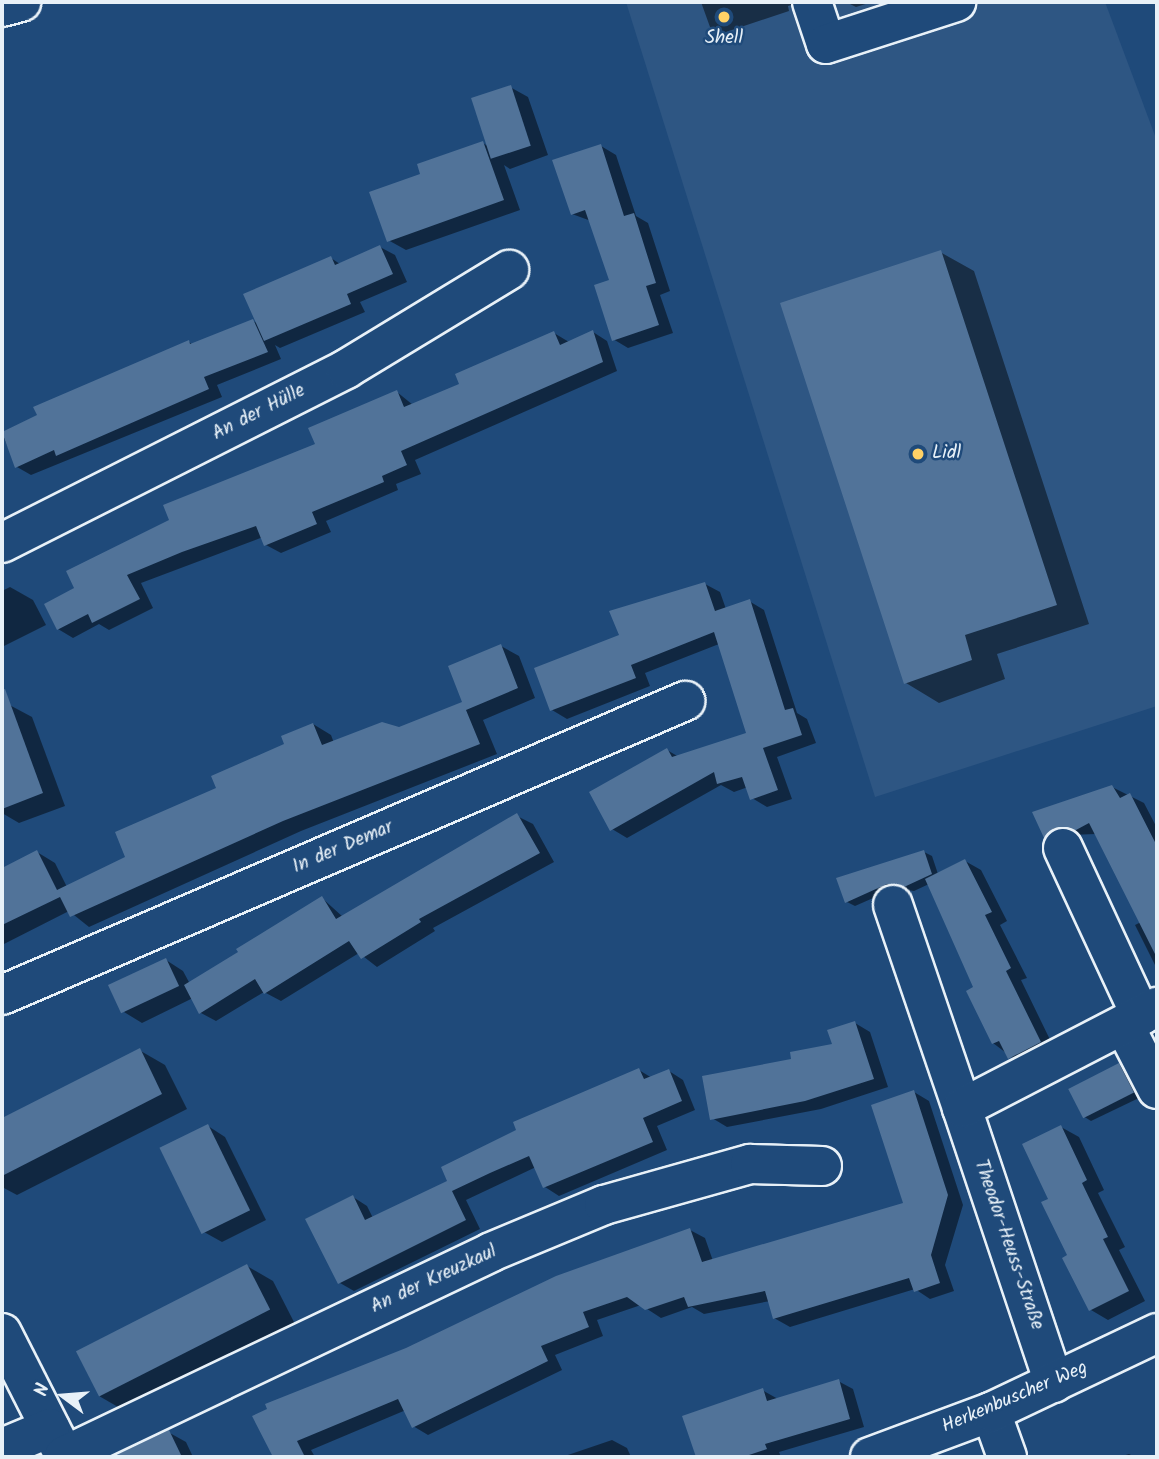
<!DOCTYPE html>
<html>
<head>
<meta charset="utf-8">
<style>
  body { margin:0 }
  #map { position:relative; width:1159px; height:1459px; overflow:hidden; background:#1f4a7a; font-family:Kalam,sans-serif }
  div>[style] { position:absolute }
  .built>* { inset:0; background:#2e5683 }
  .shadow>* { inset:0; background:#0007 }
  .building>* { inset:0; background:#517399; transform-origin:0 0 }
  .roads { filter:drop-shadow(2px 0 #e8f1f8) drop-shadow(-2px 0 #e8f1f8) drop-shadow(0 2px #e8f1f8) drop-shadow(0 -2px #e8f1f8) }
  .minor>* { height:38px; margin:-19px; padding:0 19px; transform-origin:19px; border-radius:19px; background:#1f4a7a }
  .major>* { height:38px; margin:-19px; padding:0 19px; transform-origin:19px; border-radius:19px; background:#1f4a7a }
  .dots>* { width:19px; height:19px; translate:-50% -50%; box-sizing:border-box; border:4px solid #1f4a7a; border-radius:50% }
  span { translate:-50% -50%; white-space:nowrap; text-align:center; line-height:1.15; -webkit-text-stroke:5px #1f4a7a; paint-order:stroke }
  .poi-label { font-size:19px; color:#e8f1f8 }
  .left { translate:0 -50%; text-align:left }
  .street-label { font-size:19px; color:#e8f1f8 }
  .frame { position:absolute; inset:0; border:4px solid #e8f1f8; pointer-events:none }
  .north { position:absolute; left:28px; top:1361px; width:70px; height:70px; -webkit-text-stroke:5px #1f4a7a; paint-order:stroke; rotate:286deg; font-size:19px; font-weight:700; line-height:28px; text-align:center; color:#e8f1f8 }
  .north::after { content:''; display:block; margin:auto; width:24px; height:32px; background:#e8f1f8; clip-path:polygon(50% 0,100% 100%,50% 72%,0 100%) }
</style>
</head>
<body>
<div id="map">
  <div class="built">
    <i style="clip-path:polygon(626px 2px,1105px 2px,1157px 141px,1157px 706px,875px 797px)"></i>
  </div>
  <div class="shadow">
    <i style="clip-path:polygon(701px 2px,801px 2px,788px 6px,789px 11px,720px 34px,710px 27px)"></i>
    <i style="clip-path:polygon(846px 2px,872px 2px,856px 7px)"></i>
    <i style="clip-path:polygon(510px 87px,528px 97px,548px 155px,510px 169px,504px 165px,520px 210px,406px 250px,388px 240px,422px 175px,483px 143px,489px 147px)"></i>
    <i style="clip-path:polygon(601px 146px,616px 155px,636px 216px,648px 223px,670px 291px,660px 295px,673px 333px,628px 348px,613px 339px,611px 281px,591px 221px,572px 214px)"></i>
    <i style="clip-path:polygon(380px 247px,395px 255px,407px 282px,360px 302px,365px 312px,280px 348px,275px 345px,281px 359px,217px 385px,222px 397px,31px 475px,17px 467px,2px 434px,189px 342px,193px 345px,253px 321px,259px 324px,331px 258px,340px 264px)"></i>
    <i style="clip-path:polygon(940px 252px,974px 271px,1089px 624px,997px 654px,1005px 679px,939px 703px,906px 683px)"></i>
    <i style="clip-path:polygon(593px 332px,607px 341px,617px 371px,415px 460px,421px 474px,396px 484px,398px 490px,326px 521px,331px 532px,281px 553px,266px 545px,263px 537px,141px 583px,153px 608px,109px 630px,99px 624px,73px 638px,58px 629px,46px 605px,317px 445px,397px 392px,413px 405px,461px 385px,554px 333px,569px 342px)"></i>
    <i style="clip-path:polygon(705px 584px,720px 592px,726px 609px,749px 601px,764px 610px,797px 713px,807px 719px,816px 743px,777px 757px,792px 799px,767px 807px,752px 798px,748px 787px,734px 792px,721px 785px,627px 838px,612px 829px,667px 750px,679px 757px,748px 734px,719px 644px,645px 673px,650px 686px,567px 719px,552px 710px,622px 636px,611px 612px)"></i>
    <i style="clip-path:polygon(10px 587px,33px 600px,46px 625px,2px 647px,2px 591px)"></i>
    <i style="clip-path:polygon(501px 646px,519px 656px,535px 698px,483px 720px,497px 754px,301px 831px,89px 927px,69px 911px,2px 945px,2px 870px,37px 852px,55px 863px,67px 887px,127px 858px,313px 724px,331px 735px,334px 743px,399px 729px,464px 703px)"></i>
    <i style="clip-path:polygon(2px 701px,32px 717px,65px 806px,19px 823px,2px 813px)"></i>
    <i style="clip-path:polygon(1112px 787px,1144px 803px,1157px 828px,1157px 969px,1135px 925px,1141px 922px,1096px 834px,1069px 835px,1059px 845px,1045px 837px,1034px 813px)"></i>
    <i style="clip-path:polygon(517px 816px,533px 824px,554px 862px,433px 928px,435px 931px,377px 967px,359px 953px,281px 1001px,264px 992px,216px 1021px,201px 1013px,193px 998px,142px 1023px,124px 1012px,166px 960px,183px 971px,190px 984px,322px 898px,343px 917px)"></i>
    <i style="clip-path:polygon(924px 852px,932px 856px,938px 874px,965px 861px,981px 870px,1007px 921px,1000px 925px,1027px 978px,1021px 980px,1056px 1052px,1026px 1068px,993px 1043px,976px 988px,929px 884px,914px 891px,896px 888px,855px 906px,847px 902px)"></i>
    <i style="clip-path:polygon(855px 1023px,870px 1032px,888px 1087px,821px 1109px,727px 1127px,712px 1118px,793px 1060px,834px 1046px)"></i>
    <i style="clip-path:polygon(139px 1050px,165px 1065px,187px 1109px,17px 1195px,2px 1187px,2px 1120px)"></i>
    <i style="clip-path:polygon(1119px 1065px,1127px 1070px,1141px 1097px,1091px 1121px,1083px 1116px)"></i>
    <i style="clip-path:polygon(639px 1070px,652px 1078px,669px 1071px,683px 1080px,695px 1110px,657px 1126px,667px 1150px,559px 1196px,545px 1187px,536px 1167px,466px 1200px,480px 1229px,354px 1291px,340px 1283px,353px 1197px,367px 1206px,373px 1218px,449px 1182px)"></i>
    <i style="clip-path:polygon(914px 1092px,929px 1101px,963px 1205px,945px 1265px,954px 1291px,930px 1299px,915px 1289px,790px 1327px,774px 1318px,770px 1301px,704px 1314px,692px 1307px,661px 1318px,641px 1305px,597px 1320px,603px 1336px,555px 1355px,562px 1370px,428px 1435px,413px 1426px,406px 1410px,311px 1450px,315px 1457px,275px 1457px,254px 1417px,690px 1230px,705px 1238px,713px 1261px,906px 1204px)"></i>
    <i style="clip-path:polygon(208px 1126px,225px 1137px,266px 1220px,222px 1242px,204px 1232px)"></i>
    <i style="clip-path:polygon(1061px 1127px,1079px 1137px,1104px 1190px,1098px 1193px,1125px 1247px,1119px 1250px,1145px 1301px,1108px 1320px,1091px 1310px,1050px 1199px)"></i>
    <i style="clip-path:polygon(247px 1266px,273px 1281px,295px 1324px,125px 1411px,99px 1396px)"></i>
    <i style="clip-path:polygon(838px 1381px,853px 1389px,864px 1427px,779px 1452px,781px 1457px,698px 1457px,684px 1417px,762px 1390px,778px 1399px)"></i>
    <i style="clip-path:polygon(168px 1432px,186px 1442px,193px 1457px,136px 1457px,132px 1449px)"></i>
    <i style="clip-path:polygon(612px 1440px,627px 1448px,631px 1457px,562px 1457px)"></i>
    <i style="clip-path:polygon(1129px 1454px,1135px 1457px,1119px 1457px)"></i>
  </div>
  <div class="building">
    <i style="left:511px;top:85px;width:64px;height:42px;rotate:72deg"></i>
    <i style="clip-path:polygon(483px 141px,504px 200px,387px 242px,369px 192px,420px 174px,417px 164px)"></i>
    <i style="clip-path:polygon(601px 144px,624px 216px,634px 213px,656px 283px,646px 286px,659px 325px,612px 341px,594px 285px,609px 280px,585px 210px,571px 215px,552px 160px)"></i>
    <i style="clip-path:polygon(380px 245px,393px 274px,347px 294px,351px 304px,264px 341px,243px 294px,331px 256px,335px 265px)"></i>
    <i style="clip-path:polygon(941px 250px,1057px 605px,965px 635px,972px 660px,904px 684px,780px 303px)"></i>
    <i style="clip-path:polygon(253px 319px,268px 352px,204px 377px,209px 389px,56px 456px,54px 450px,15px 468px,2px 432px,37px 415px,33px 407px,189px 340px,190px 344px)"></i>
    <i style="clip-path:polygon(593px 330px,603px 362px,401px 451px,407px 465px,382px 476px,384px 482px,312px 512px,317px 524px,264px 546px,256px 526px,182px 552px,127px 575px,140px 599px,92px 623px,88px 614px,57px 630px,44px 604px,74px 588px,66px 571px,169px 520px,163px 505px,315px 444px,308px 428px,397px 390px,404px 407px,459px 384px,455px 374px,554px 331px,560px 345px)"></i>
    <i style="clip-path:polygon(705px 582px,715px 611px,750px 599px,785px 710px,793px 708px,802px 735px,763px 748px,778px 790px,750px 800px,742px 777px,717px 784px,714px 772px,610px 831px,589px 792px,667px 748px,672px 757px,746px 733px,714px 632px,631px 665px,636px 678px,550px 711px,534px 668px,619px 635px,609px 611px)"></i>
    <i style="clip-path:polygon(501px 644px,518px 688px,466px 710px,480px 744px,283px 821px,70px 917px,60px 897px,2px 925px,2px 868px,37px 850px,57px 890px,125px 857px,115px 832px,216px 788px,211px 776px,284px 744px,281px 736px,313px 723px,322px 745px,382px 722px,399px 727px,462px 702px,448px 666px)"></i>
    <i style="clip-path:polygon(5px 689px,43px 793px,2px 809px,2px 690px)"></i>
    <i style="clip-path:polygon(1112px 785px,1120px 798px,1130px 793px,1157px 846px,1157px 958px,1089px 823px,1076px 830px,1054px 828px,1044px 838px,1032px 812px)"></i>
    <i style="clip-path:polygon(517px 813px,540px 853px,419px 919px,421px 922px,361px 959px,349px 941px,264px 994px,255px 979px,199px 1014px,184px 985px,238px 952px,236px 949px,322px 896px,336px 919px)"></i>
    <i style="clip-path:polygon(924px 850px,932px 874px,904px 887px,887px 884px,845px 903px,836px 878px)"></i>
    <i style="clip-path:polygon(965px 859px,992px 912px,985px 915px,1011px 968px,1006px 971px,1041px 1042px,1008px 1059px,999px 1041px,992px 1044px,966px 991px,973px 987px,925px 879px)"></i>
    <i style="left:166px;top:958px;width:31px;height:64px;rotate:65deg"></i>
    <i style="clip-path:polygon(855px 1021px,874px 1079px,805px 1101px,710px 1120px,702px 1076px,791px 1059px,790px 1052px,832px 1044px,827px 1030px)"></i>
    <i style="clip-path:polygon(140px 1048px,162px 1094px,2px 1176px,2px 1118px)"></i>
    <i style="left:1119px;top:1063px;width:33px;height:57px;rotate:63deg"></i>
    <i style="clip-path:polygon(639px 1068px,644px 1079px,669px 1069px,682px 1101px,643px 1118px,653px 1142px,543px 1188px,529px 1156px,490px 1173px,452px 1191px,466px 1220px,338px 1284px,305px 1219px,353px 1195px,365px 1220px,447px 1181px,441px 1167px,516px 1130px,513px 1122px)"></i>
    <i style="clip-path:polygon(914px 1090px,948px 1195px,931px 1255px,940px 1283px,914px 1292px,909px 1278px,773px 1319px,765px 1291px,688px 1307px,684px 1297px,645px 1310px,627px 1297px,583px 1312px,589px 1327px,541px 1346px,548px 1361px,412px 1428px,398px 1399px,297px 1441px,305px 1457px,273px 1457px,252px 1416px,267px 1409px,265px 1404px,406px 1348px,556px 1276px,690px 1228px,702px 1262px,903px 1203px,871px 1105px)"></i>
    <i style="left:208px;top:1124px;width:96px;height:54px;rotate:64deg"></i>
    <i style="clip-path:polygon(1061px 1125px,1087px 1180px,1082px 1183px,1108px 1237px,1103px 1239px,1129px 1291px,1089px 1311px,1062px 1258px,1067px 1255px,1041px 1202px,1048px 1199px,1022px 1144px)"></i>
    <i style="left:247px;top:1264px;width:51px;height:192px;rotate:63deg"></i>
    <i style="clip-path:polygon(839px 1379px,850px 1419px,765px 1444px,767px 1449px,743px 1457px,696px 1457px,682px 1416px,763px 1388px,767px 1401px)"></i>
    <i style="clip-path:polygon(169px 1430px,182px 1457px,112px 1457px)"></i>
  </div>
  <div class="roads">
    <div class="minor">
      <i style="left:812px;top:2px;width:44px;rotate:71.6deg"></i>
      <i style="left:826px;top:44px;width:137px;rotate:-17.9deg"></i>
      <i style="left:2px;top:543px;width:386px;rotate:-26.8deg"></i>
      <i style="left:346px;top:369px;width:191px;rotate:-31.3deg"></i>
      <i style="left:1063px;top:848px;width:185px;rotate:65.1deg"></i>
      <i style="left:893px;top:905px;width:214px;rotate:71.2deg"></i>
      <i style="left:2px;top:995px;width:744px;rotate:-23.29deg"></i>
      <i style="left:1124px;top:1025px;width:72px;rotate:62.7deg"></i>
      <i style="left:2px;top:1333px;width:139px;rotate:63.1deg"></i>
      <i style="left:1054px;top:1383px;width:290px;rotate:-108.5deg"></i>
      <i style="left:962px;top:1108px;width:220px;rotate:-27.4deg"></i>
      <i style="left:991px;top:1412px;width:48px;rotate:70.4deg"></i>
      <i style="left:2px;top:1448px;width:52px;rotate:-22.6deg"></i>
      <i style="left:64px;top:1456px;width:473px;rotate:-25.5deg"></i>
      <i style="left:491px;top:1252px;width:122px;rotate:-22.6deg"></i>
      <i style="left:604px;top:1205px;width:152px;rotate:-15.7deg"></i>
      <i style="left:750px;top:1164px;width:72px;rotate:1.6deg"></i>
      <i style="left:870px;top:1457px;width:129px;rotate:-20.4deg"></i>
      <i style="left:991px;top:1412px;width:184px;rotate:-25.4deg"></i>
    </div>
    <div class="major">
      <i style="left:2px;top:7px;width:20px;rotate:-15deg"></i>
    </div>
  </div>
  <div class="dots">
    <i style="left:724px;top:17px;background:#ffd166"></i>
    <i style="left:918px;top:454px;background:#ffd166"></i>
  </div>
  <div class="poi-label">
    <span style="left:724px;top:39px">Shell</span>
    <span class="left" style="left:932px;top:454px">Lidl</span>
  </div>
  <div class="street-label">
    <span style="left:259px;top:413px;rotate:-27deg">An der Hülle</span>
    <span style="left:343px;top:848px;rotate:-23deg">In der Demar</span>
    <span style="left:1008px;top:1245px;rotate:71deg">Theodor-Heuss-Straße</span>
    <span style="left:434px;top:1280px;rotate:-25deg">An der Kreuzkaul</span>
    <span style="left:1015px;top:1398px;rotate:-23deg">Herkenbuscher Weg</span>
  </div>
  <div class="frame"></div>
  <div class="north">N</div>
</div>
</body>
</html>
